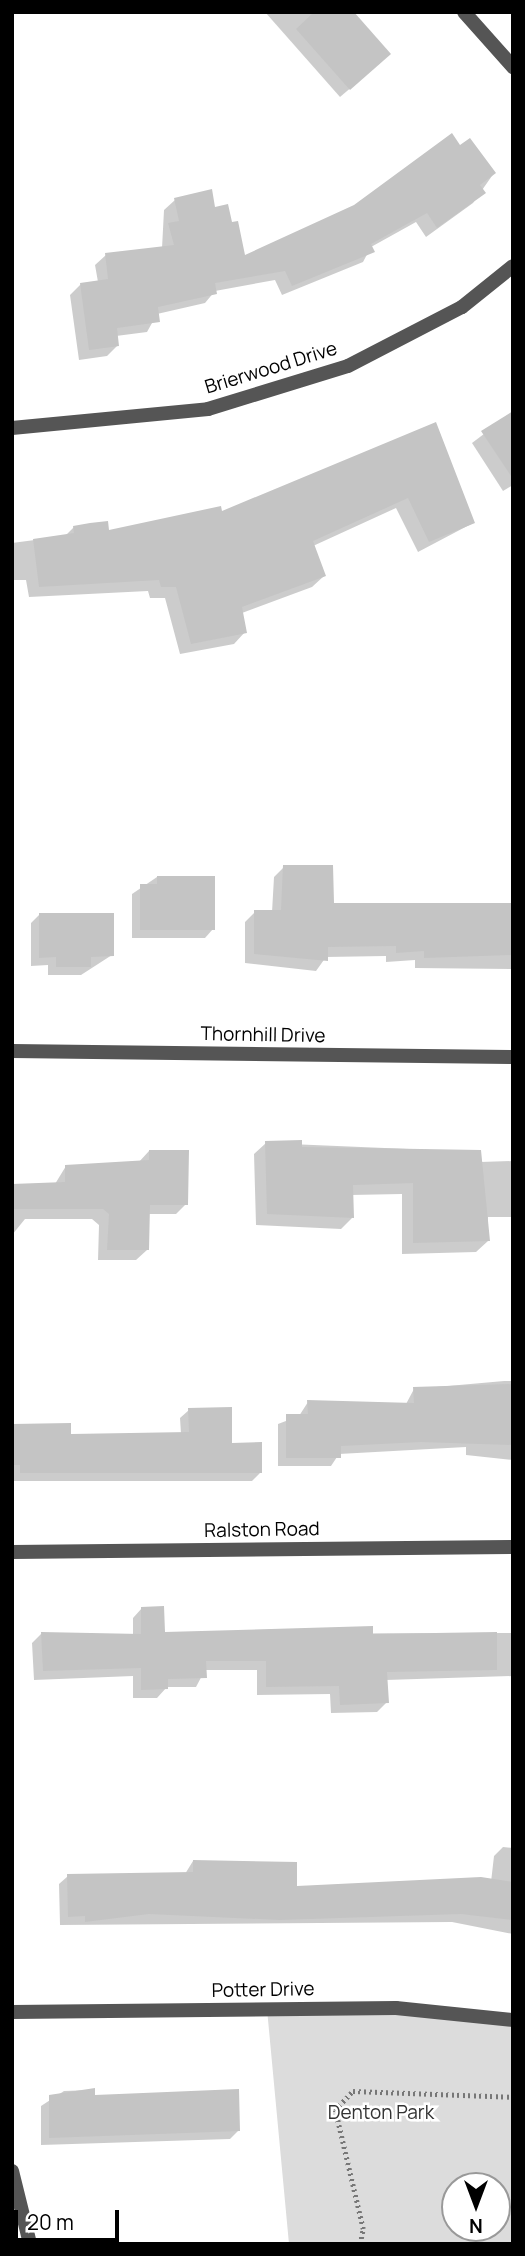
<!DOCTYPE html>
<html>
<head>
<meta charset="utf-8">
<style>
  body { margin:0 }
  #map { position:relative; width:525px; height:2256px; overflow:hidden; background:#fff; font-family:Manrope,sans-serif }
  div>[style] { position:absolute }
  .green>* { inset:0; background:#dcdcdc }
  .shadow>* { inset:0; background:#0003 }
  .building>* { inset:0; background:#c4c4c4 }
  .path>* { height:4.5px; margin-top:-2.25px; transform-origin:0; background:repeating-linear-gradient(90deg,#777 0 2px,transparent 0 5.5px) }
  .minor>* { height:14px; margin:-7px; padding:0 7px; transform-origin:7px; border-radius:7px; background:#555 }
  span { translate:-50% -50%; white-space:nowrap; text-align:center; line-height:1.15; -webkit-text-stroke:5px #fff; paint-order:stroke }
  .street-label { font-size:19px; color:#000 }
  .park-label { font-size:19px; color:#333 }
  .frame { position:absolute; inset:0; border:14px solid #000; pointer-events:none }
  .north { position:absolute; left:441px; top:2172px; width:70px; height:70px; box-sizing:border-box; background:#fff; border:2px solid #999; border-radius:50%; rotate:180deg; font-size:19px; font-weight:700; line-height:28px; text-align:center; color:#000 }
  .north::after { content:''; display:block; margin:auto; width:24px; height:32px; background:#000; clip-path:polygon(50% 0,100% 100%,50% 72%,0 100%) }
  .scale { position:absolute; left:14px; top:2210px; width:105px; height:32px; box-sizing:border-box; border:4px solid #000; border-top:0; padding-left:9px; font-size:21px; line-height:24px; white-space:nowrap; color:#000; -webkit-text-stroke:5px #fff; paint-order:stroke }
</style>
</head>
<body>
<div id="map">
  <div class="green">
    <i style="clip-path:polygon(evenodd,396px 2008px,513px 2020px,513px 2244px,289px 2244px,267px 2009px,396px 2008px,455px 2186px,497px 2186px,497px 2228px,455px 2228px,455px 2186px)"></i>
  </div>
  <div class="shadow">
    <i style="clip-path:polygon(265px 12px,350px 12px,380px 63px,340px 97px)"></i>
    <i style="clip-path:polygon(459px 147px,494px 173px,473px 203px,426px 237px,416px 222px,371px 247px,363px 262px,282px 295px,275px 280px,215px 291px,205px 303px,157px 314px,147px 332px,116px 336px,117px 346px,107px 356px,79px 360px,70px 295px,81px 284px,98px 282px,95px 265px,106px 255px,162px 248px,164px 210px,175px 200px,214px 209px,231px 224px,244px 257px,355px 207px)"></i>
    <i style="clip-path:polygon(513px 412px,513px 485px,503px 491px,472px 443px)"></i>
    <i style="clip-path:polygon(435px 425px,473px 523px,418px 552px,396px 508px,313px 546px,324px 576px,312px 587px,242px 613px,245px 632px,234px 644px,180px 654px,165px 598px,150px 598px,148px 591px,29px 597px,26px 580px,12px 580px,12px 543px,65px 536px,74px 527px,108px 532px,221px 514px)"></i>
    <i style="clip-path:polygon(284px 867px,332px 905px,513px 905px,513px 969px,415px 968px,415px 960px,386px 962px,386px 956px,326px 957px,316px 971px,245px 963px,245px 922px,255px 912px,272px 912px,274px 877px)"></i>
    <i style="clip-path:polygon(157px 877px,213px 929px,205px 938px,132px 938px,132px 894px)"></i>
    <i style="clip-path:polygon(40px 914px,112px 955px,81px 975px,48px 975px,48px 965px,31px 966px,31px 923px)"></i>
    <i style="clip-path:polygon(266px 1143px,480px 1152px,480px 1162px,513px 1161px,513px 1217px,488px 1217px,488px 1241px,476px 1252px,402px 1254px,402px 1194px,351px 1195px,352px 1218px,341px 1229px,256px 1225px,254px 1154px)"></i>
    <i style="clip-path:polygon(149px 1151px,186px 1204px,176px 1214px,148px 1214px,147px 1250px,136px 1260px,98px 1260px,99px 1225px,92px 1219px,25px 1219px,12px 1235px,12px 1185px,55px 1184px,66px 1166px,138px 1163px)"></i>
    <i style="clip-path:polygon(504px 1381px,513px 1381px,513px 1460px,466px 1455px,466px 1447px,339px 1454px,331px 1466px,278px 1466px,278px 1424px,299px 1416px,308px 1402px,406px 1404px,414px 1389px)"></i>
    <i style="clip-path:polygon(189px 1410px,260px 1473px,252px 1481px,12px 1481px,12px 1425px,69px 1436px,181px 1434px,180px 1418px)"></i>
    <i style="clip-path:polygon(142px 1608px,164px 1634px,513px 1633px,513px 1676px,386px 1680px,387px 1702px,377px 1712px,331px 1713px,330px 1694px,257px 1695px,257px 1670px,205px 1670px,196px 1687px,167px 1687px,157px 1698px,133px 1698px,133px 1676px,34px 1680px,32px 1643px,41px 1634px,133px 1635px,133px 1618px)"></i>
    <i style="clip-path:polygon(503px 1847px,513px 1848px,513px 1934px,452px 1922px,60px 1925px,59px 1884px,68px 1876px,185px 1874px,193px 1861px,295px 1888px,491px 1882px,494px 1856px)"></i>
    <i style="clip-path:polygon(93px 2090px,93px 2097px,238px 2131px,230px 2139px,41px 2145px,41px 2106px,64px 2091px)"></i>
  </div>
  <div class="building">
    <i style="clip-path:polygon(314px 12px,354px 12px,391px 54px,350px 90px,296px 29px)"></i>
    <i style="clip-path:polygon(452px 133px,460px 145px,470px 138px,496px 173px,480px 185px,486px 193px,437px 228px,427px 213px,371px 244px,375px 252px,292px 286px,285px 271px,215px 283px,217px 294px,158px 307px,160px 322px,117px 328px,119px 346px,89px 350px,80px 283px,108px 279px,105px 253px,174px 245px,168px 223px,179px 221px,174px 198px,212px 189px,215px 207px,228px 204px,232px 222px,238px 221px,245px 255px,354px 205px)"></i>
    <i style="clip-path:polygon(513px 411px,513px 479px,481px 431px)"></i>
    <i style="clip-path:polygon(436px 422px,475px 523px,429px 542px,408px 498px,313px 541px,326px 576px,242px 607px,247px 633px,191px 644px,176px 587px,161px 587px,159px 580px,39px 587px,33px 539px,74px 533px,73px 526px,90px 523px,108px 521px,109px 530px,221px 506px,222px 511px)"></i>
    <i style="clip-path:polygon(283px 865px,333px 865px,334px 903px,513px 903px,513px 955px,424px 958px,424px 951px,396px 953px,396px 946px,328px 947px,328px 961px,254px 954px,254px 910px,281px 910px)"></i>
    <i style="clip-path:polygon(157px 876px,215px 876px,215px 930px,140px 930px,140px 884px,157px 884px)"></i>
    <i style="clip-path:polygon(39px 913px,114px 913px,114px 956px,91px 957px,91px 967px,56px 967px,56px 957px,39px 958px)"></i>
    <i style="clip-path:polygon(302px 1140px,302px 1147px,481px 1150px,490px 1241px,413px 1243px,413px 1183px,353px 1185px,354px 1218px,267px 1214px,265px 1141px)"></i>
    <i style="clip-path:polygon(149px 1150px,189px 1150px,188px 1205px,150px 1205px,149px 1250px,107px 1250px,109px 1214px,103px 1209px,12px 1209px,12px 1184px,65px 1182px,65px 1165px,149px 1160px)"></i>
    <i style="clip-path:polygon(513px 1384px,513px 1445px,421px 1442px,341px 1446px,341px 1458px,286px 1458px,286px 1414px,308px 1414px,307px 1400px,414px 1403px,413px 1387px)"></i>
    <i style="clip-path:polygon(232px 1407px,232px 1443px,262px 1442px,262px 1473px,20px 1473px,20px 1465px,12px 1465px,12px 1424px,71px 1423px,71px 1434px,189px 1432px,188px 1408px)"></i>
    <i style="clip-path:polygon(164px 1606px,165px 1632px,373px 1626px,373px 1634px,497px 1632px,497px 1670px,387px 1672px,389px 1703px,340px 1705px,339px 1686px,266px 1687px,266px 1661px,206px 1661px,207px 1678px,168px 1679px,168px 1689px,141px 1690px,141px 1668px,43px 1671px,41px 1632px,141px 1634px,141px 1607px)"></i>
    <i style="clip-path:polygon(193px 1860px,297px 1862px,297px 1886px,481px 1877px,513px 1882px,513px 1920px,461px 1914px,279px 1920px,149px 1914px,85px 1922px,85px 1916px,68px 1917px,67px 1874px,193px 1872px)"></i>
    <i style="clip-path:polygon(95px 2088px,95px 2095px,239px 2089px,240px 2131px,49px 2138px,49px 2095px)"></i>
  </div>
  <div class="path">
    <i style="left:360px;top:2244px;width:15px;rotate:-79deg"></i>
    <i style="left:363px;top:2229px;width:122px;rotate:-103.2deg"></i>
    <i style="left:335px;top:2110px;width:26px;rotate:-47deg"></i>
    <i style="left:353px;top:2091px;width:160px;rotate:2.1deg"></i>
  </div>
  <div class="minor">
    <i style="left:464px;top:12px;width:74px;rotate:48.3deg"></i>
    <i style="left:12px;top:428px;width:197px;rotate:-5.5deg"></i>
    <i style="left:208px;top:409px;width:146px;rotate:-17.1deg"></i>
    <i style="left:348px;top:366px;width:128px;rotate:-27.4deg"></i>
    <i style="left:462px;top:307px;width:65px;rotate:-38.8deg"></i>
    <i style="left:12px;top:1051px;width:501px;rotate:0.69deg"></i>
    <i style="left:12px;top:1552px;width:501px;rotate:-0.57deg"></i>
    <i style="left:12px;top:2012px;width:384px;rotate:-0.6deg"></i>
    <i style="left:396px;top:2008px;width:118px;rotate:5.9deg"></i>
    <i style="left:12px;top:2171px;width:75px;rotate:76.1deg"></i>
  </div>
  <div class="street-label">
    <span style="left:271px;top:368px;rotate:-17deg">Brierwood Drive</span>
    <span style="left:263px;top:1035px;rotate:1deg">Thornhill Drive</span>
    <span style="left:262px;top:1530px;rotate:-1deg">Ralston Road</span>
    <span style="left:263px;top:1990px;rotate:-1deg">Potter Drive</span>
  </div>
  <div class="park-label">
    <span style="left:381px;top:2113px">Denton Park</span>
  </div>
  <div class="frame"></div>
  <div class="north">N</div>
  <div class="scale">20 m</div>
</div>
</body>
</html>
